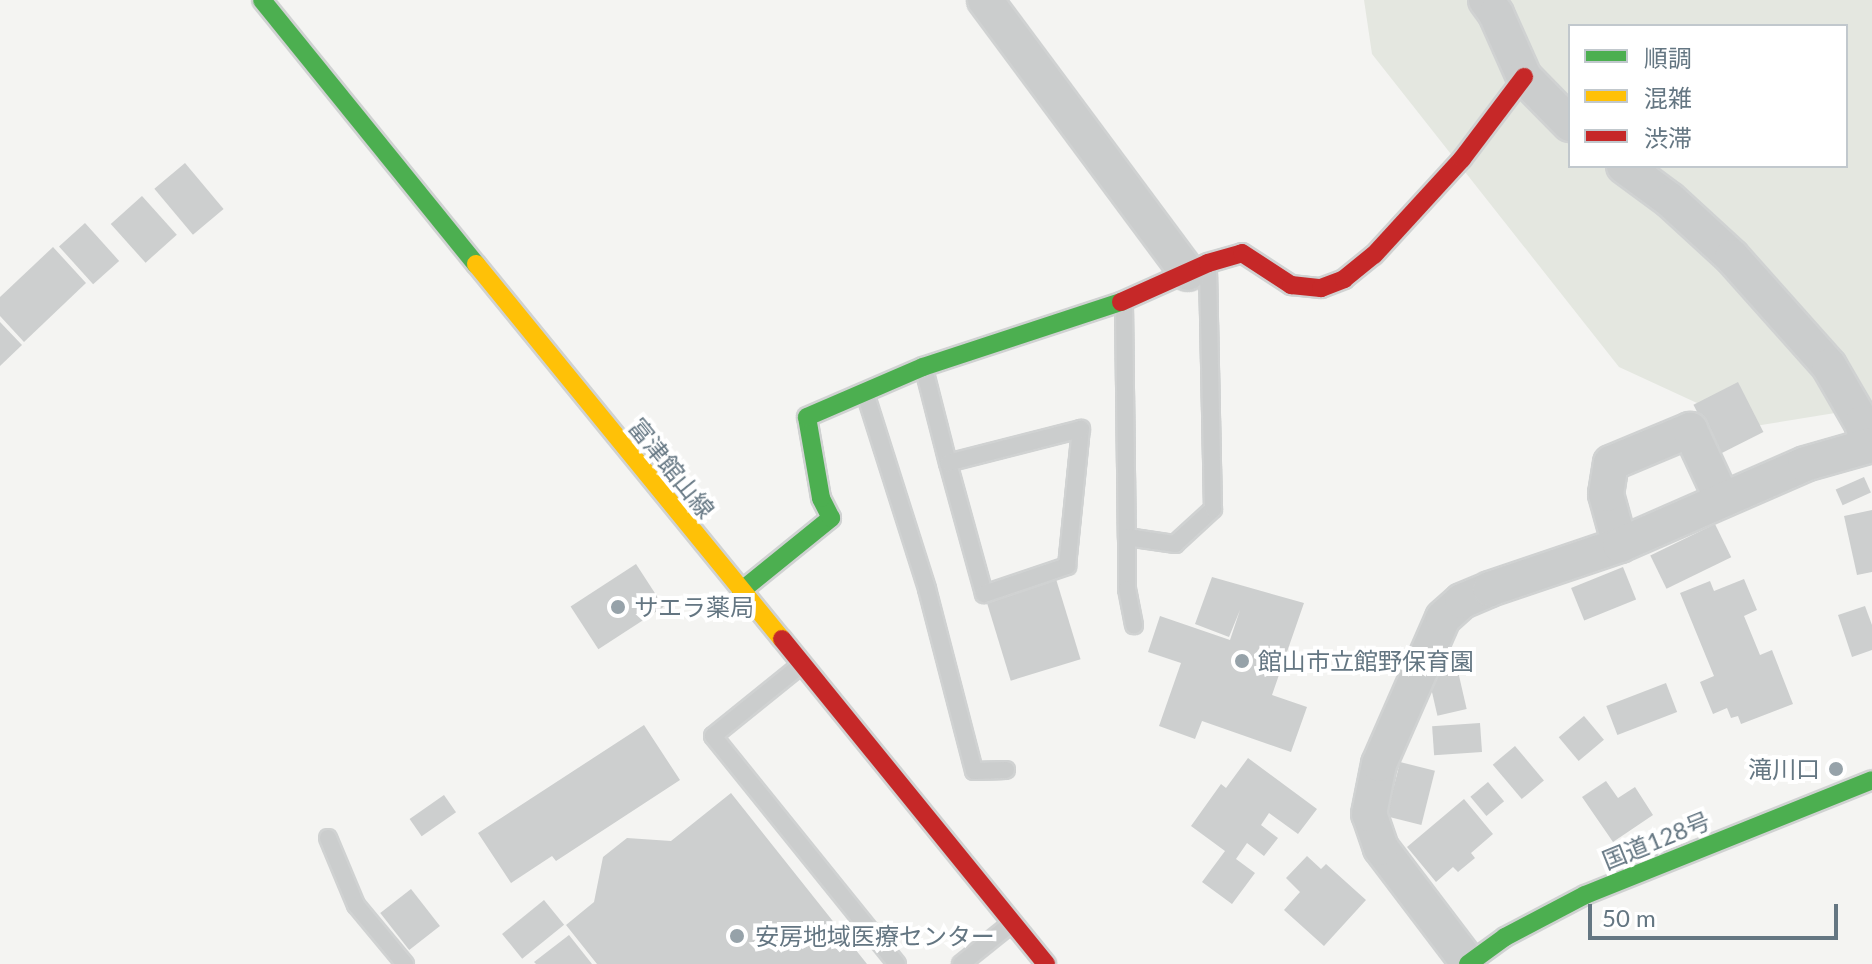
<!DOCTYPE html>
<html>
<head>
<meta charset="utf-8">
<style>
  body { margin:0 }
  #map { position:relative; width:1872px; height:964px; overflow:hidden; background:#f4f4f2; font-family:Lato,"Noto Sans JP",sans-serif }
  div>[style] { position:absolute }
  .green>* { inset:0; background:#e4e7e0 }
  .building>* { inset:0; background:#cdcfcf; transform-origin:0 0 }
  .roads { filter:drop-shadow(2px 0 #d0d2d2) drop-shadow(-2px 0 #d0d2d2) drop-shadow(0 2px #d0d2d2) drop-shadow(0 -2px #d0d2d2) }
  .lane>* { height:16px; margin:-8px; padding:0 8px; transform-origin:8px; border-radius:8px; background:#cbcdcd }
  .street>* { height:34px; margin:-17px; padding:0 17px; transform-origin:17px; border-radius:17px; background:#cbcdcd }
  .fast>* { height:18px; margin:-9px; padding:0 9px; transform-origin:9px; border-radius:9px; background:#4caf50 }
  .slow>* { height:18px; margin:-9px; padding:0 9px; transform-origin:9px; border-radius:9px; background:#ffc107 }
  .jam>* { height:18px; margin:-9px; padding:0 9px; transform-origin:9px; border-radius:9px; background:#c62828 }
  .dots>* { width:22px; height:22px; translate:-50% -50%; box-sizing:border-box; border:4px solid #fff; border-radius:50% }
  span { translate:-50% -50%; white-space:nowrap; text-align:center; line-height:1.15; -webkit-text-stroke:8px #fff; paint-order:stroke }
  .street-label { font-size:24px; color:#647682 }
  .poi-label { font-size:24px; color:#647682 }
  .left { translate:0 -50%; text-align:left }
  .right { translate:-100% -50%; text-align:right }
  .legend { position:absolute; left:1568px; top:24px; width:280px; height:144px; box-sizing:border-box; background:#fff; border:2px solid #c1c8cd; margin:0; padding:10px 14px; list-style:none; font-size:24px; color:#647682 }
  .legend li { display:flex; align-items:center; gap:16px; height:40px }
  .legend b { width:40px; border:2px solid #c1c8cd }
  .scale { position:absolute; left:1588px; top:904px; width:250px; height:36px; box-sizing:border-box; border:4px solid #647682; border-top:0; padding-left:10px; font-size:24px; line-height:28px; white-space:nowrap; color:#647682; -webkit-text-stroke:6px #fff; paint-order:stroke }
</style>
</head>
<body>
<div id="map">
  <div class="green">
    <i style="clip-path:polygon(evenodd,1364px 0,1872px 0,1872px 407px,1749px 427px,1619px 367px,1372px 54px,1364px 0,1570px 26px,1846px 26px,1846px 166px,1570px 166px,1570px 26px)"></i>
  </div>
  <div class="building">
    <i style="left:185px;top:163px;width:60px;height:40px;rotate:50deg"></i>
    <i style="left:142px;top:196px;width:52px;height:42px;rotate:48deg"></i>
    <i style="left:85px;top:223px;width:51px;height:35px;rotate:48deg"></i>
    <i style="clip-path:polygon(53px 247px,86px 283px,24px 342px,0 316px,0 297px)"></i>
    <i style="clip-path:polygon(0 322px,22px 345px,0 366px)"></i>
    <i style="left:1738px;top:382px;width:56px;height:50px;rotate:63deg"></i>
    <i style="left:1864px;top:477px;width:17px;height:31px;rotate:66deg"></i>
    <i style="clip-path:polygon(1872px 510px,1872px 572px,1857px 575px,1844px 516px)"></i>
    <i style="left:1715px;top:524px;width:37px;height:72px;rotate:64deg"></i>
    <i style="left:636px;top:564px;width:51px;height:78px;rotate:57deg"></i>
    <i style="left:1623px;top:567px;width:35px;height:56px;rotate:68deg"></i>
    <i style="clip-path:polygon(1212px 577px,1304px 603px,1272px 695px,1307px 707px,1291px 752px,1202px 721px,1195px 739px,1159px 726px,1181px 663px,1148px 652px,1160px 616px,1230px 640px,1240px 610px,1229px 637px,1195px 624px)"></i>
    <i style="left:1056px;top:579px;width:84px;height:73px;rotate:73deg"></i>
    <i style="clip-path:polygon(1744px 579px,1757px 610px,1744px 616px,1760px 655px,1772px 650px,1793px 704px,1741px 724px,1738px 716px,1731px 718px,1727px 708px,1713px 714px,1700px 682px,1714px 676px,1680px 593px,1710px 581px,1714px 591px)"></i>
    <i style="clip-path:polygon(1865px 606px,1872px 625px,1872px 650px,1852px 657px,1838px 615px)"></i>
    <i style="left:1457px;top:667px;width:43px;height:30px;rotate:77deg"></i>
    <i style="left:1666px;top:683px;width:31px;height:64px;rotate:69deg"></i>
    <i style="left:1584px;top:716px;width:31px;height:33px;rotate:50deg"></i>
    <i style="left:1480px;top:723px;width:29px;height:48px;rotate:86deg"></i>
    <i style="clip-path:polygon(644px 725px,680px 780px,556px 861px,552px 856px,511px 883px,478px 833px)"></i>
    <i style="left:1515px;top:746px;width:45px;height:29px;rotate:50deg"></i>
    <i style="clip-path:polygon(1248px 758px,1317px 809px,1298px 834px,1269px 813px,1261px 825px,1278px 838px,1264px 856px,1247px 843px,1236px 859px,1255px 873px,1232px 904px,1202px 882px,1225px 851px,1191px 826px,1221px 784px,1226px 788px)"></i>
    <i style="left:1400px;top:762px;width:36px;height:56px;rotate:14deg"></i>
    <i style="clip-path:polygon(1606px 781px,1618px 798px,1635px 787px,1653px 815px,1613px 842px,1582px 797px)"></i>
    <i style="left:1488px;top:782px;width:25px;height:23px;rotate:50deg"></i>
    <i style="clip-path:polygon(731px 793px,867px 964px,597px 964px,566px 925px,594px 902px,603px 857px,627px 838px,671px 841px)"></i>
    <i style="left:444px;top:795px;width:21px;height:42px;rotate:55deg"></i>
    <i style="clip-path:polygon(1464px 799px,1493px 834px,1471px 853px,1475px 858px,1458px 872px,1453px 867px,1436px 882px,1407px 847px)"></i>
    <i style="clip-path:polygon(1307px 856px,1321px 869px,1326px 864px,1366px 900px,1324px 946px,1284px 910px,1300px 892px,1286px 878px)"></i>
    <i style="left:411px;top:889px;width:47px;height:39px;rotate:52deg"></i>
    <i style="left:544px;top:900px;width:32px;height:54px;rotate:51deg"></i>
    <i style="clip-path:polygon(569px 935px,592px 964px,536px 964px,534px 962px)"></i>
  </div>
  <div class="roads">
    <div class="lane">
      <i style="left:1124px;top:306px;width:231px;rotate:89.3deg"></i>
      <i style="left:1127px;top:537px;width:49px;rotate:8.3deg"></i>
      <i style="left:1175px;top:544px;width:52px;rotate:-42.6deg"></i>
      <i style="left:1213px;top:509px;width:245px;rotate:-91.2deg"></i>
      <i style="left:924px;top:369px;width:97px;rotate:75.7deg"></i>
      <i style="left:948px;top:463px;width:136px;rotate:74.6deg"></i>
      <i style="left:984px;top:594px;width:88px;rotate:-18.6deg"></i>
      <i style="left:1067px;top:566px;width:138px;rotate:-84.2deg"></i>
      <i style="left:1081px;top:429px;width:137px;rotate:165.7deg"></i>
      <i style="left:865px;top:393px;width:206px;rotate:72.4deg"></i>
      <i style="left:927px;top:589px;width:188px;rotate:75.5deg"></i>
      <i style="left:974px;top:771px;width:32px;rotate:-2deg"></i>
      <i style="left:1127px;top:537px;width:52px;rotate:90deg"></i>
      <i style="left:1127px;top:589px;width:37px;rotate:79deg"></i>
      <i style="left:801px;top:665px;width:113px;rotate:141.1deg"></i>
      <i style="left:713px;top:736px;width:293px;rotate:51.1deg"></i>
      <i style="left:328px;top:838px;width:73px;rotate:67.3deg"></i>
      <i style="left:356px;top:905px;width:77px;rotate:50.3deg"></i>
      <i style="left:961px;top:964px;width:64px;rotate:-38.7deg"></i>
    </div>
    <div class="street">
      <i style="left:985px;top:0;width:340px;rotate:53.4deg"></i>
      <i style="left:1486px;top:0;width:17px;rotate:54deg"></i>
      <i style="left:1496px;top:14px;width:69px;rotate:66deg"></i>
      <i style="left:1524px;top:77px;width:66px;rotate:45.6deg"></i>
      <i style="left:1624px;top:166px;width:57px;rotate:36.5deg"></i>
      <i style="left:1670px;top:200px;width:84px;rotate:42.6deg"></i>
      <i style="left:1732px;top:257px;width:146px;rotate:48.3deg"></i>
      <i style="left:1829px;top:366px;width:66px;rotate:59.9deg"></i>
      <i style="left:1862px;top:423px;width:22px;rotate:74deg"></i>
      <i style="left:1620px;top:545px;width:53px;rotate:-105.4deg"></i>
      <i style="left:1606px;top:494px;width:31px;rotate:-81deg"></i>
      <i style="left:1611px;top:463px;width:86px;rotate:-22.7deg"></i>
      <i style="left:1690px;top:430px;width:76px;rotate:65.1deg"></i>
      <i style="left:1469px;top:964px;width:146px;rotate:-127.2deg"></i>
      <i style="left:1381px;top:848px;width:36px;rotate:-109deg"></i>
      <i style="left:1369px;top:814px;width:51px;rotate:-78.7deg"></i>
      <i style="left:1379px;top:764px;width:159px;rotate:-66.3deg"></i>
      <i style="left:1443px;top:618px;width:25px;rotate:-42deg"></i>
      <i style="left:1462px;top:601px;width:30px;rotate:-23deg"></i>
      <i style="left:1490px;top:589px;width:137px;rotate:-18.7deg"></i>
      <i style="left:1620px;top:545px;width:202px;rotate:-23.6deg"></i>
      <i style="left:1805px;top:464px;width:70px;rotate:-15.8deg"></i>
    </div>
    <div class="fast">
      <i style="left:262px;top:0;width:340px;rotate:51deg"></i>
      <i style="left:741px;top:591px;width:116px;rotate:-39deg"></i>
      <i style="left:831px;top:518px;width:22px;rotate:-117deg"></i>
      <i style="left:821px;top:498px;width:82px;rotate:-99.8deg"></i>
      <i style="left:807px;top:417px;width:126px;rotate:-23.3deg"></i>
      <i style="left:923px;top:367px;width:208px;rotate:-18.2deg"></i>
      <i style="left:1468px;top:964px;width:46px;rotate:-36.1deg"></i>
      <i style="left:1505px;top:937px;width:90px;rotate:-27.7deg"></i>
      <i style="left:1585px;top:895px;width:309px;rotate:-21.8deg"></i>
    </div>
    <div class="slow">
      <i style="left:476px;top:264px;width:484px;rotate:50.8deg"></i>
    </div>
    <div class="jam">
      <i style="left:1121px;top:302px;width:95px;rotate:-24.1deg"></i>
      <i style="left:1208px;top:263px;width:35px;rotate:-16deg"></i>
      <i style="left:1242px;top:253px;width:59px;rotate:33.1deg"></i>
      <i style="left:1291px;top:285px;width:30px;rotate:6deg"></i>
      <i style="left:1321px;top:288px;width:25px;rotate:-21deg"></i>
      <i style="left:1344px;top:279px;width:38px;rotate:-39deg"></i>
      <i style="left:1374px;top:255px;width:130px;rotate:-47.5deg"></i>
      <i style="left:1462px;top:159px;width:103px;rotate:-52.9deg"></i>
      <i style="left:782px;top:639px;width:419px;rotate:50.9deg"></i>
    </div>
  </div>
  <div class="dots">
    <i style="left:618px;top:607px;background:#96a2a9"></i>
    <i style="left:1242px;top:661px;background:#96a2a9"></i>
    <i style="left:1836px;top:769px;background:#96a2a9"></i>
    <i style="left:737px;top:936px;background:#96a2a9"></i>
  </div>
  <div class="street-label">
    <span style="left:672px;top:468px;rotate:51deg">富津館山線</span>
    <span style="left:1656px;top:840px;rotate:-22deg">国道128号</span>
  </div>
  <div class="poi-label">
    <span class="left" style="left:634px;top:607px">サエラ薬局</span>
    <span class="left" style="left:1258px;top:661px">館山市立館野保育園</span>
    <span class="right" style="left:1820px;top:769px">滝川口</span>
    <span class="left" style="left:755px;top:936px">安房地域医療センター</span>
  </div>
  <ul class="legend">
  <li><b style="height:10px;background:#4caf50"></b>順調</li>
  <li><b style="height:10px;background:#ffc107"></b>混雑</li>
  <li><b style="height:10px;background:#c62828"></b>渋滞</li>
  </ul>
  <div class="scale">50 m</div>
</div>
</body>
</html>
